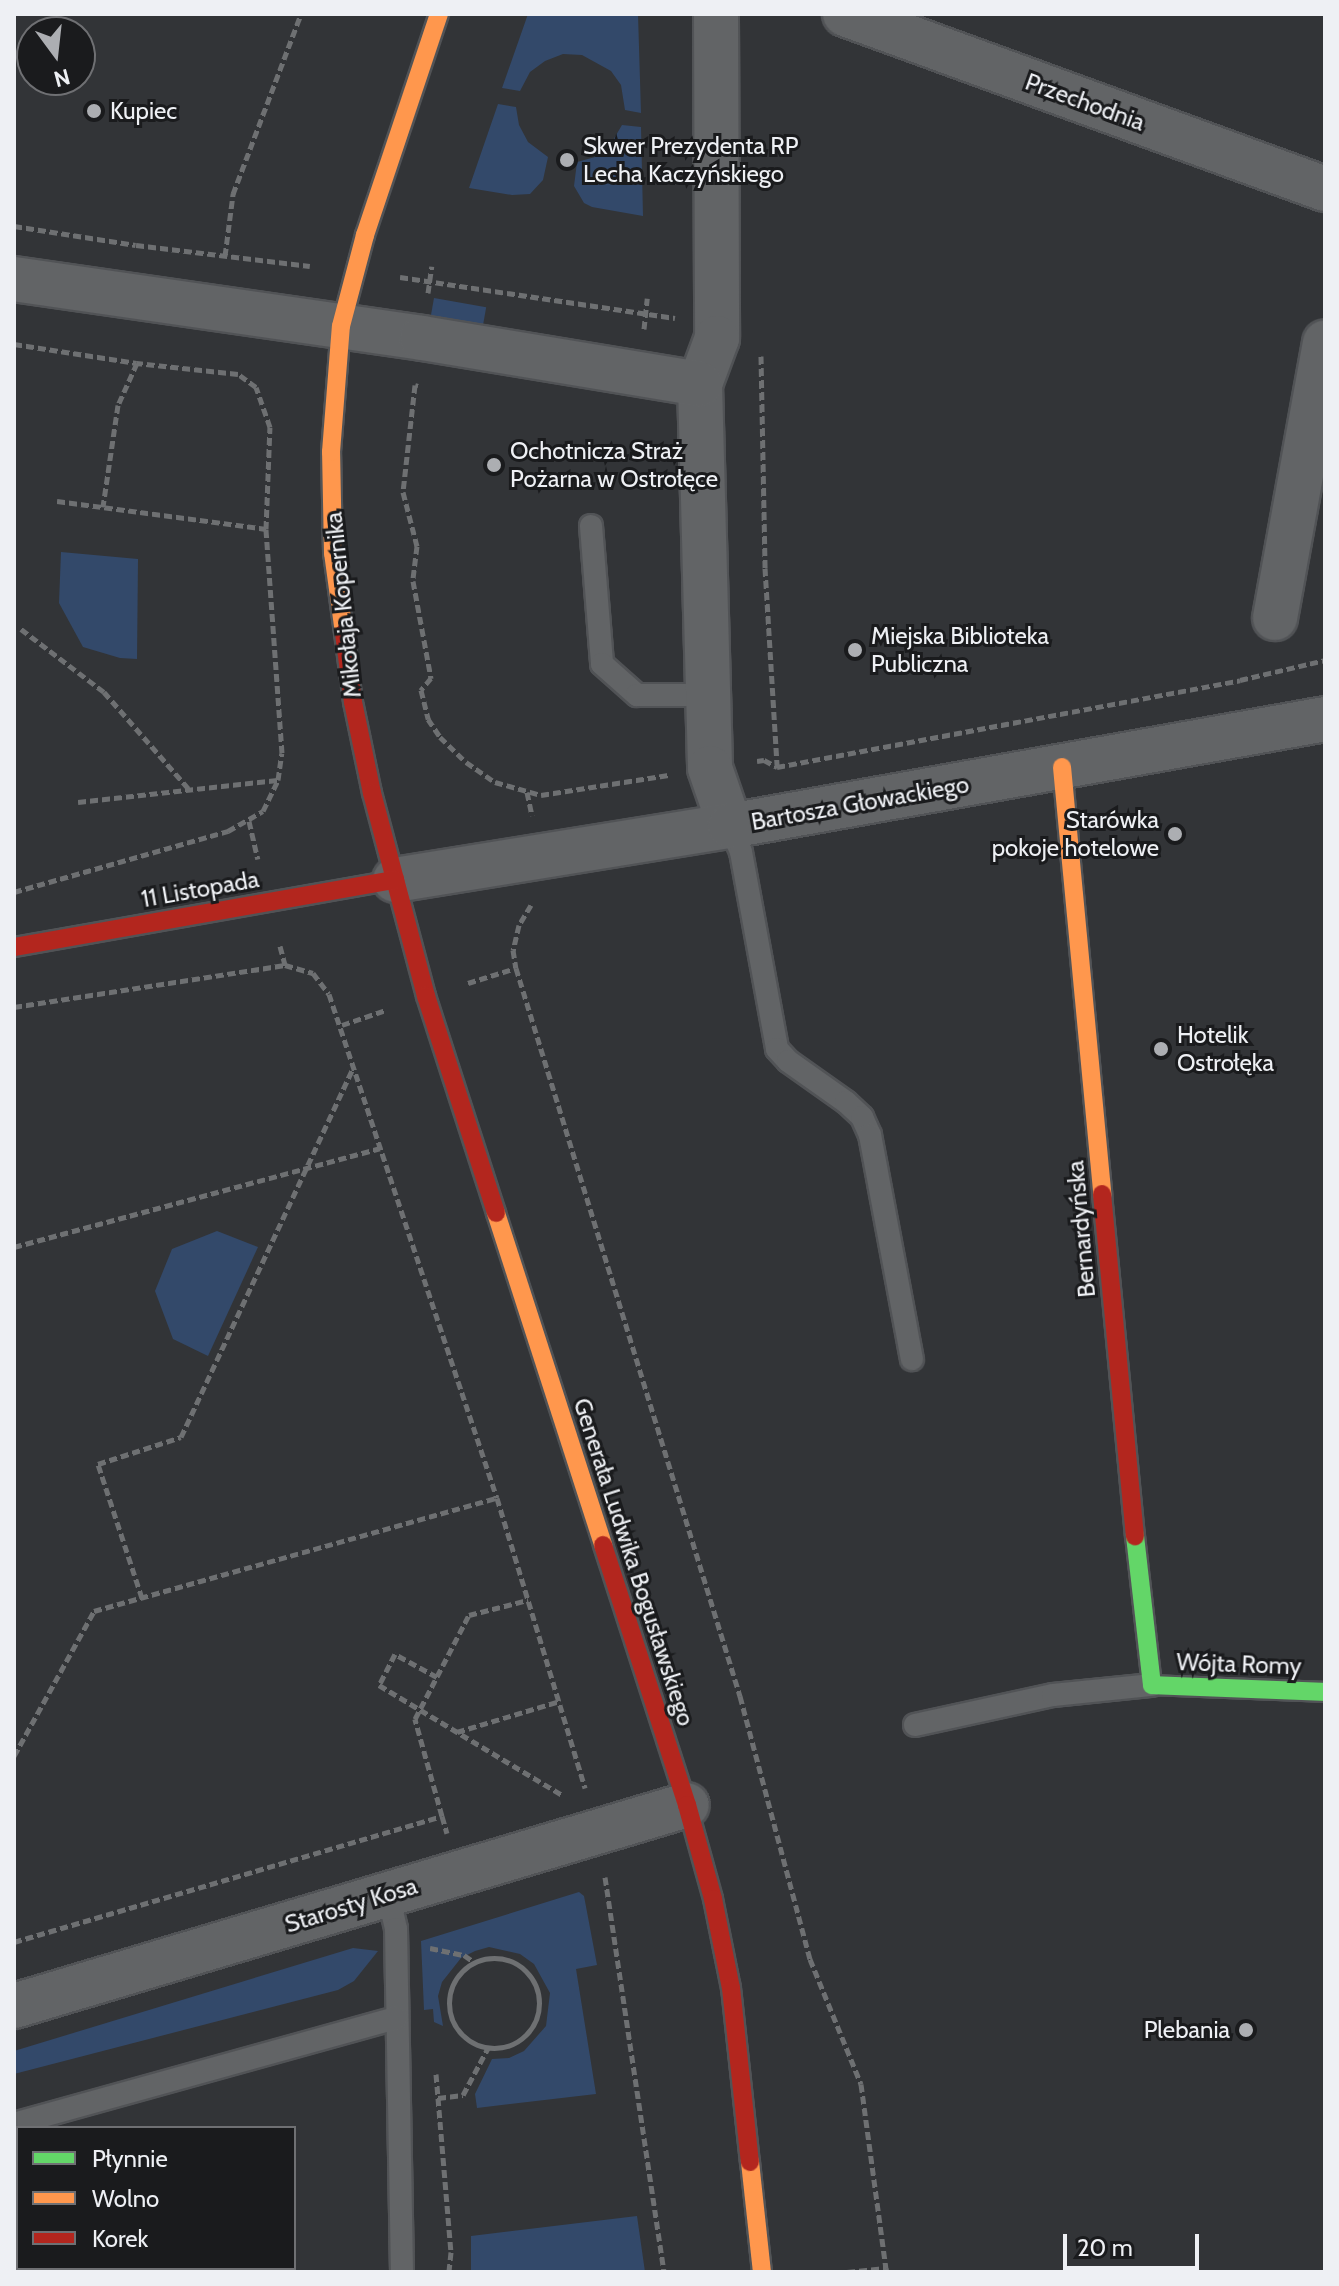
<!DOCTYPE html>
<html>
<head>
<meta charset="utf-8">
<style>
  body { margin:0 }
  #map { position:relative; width:1339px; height:2286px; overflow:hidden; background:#323437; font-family:Cabin,sans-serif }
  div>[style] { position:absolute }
  .green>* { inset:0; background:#33496a; transform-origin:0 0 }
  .path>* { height:5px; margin-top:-2.5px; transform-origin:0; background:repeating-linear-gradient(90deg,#6e7072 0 8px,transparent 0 12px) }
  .path>.ring { margin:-2.5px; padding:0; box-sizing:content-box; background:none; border:5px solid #6e7072; border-radius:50% }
  .roads { filter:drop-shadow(2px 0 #515356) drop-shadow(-2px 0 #515356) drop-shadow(0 2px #515356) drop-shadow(0 -2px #515356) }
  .lane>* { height:22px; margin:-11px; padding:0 11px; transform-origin:11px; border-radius:11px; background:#626466 }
  .street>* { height:44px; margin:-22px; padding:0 22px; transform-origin:22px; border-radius:22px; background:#626466 }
  .fast>* { height:18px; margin:-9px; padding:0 9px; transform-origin:9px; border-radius:9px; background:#63d668 }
  .slow>* { height:18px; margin:-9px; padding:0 9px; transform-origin:9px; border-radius:9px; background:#ff974d }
  .jam>* { height:18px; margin:-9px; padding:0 9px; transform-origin:9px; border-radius:9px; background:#b3261e }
  .dots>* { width:22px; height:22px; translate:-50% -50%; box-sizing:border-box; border:4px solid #1a1b1d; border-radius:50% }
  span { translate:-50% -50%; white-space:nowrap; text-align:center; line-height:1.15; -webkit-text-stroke:6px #1a1b1d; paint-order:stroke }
  .street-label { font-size:24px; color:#eef0f4 }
  .poi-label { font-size:24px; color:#eef0f4 }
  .left { translate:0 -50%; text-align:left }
  .right { translate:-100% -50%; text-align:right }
  .frame { position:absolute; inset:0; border:16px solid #eef0f4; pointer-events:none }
  .legend { position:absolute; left:16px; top:2126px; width:280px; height:144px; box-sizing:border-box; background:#1a1b1d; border:2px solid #6f7073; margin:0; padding:10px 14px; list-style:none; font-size:24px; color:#eef0f4 }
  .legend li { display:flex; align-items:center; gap:16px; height:40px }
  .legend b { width:40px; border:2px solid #6f7073 }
  .north { position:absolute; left:16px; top:16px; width:80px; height:80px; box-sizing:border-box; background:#1a1b1d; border:2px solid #6f7073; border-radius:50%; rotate:165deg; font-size:22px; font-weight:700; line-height:32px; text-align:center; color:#eef0f4 }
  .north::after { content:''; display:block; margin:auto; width:28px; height:36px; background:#acaeb2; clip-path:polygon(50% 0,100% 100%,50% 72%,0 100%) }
  .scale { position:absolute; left:1063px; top:2234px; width:136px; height:36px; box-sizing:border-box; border:4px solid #eef0f4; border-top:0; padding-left:10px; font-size:24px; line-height:28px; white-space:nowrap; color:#eef0f4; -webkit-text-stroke:6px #1a1b1d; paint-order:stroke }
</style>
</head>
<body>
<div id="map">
  <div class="green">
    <i style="clip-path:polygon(528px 14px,638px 14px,641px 113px,625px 110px,621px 85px,611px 71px,582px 55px,563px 54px,545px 61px,530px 72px,520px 91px,502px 88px)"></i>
    <i style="clip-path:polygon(498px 104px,516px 107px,519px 125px,528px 142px,548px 157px,543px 180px,530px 194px,512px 195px,469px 188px)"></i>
    <i style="clip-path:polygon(622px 125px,641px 127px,643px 216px,592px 207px,584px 203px,574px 186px,577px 162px,595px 157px,609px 147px)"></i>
    <i style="left:434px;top:298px;width:53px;height:27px;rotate:10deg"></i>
    <i style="clip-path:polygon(61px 552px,138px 559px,137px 659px,120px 658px,83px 647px,59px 603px)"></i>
    <i style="clip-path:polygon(217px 1231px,258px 1247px,208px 1356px,173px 1339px,155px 1291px,172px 1249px)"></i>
    <i style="clip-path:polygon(579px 1892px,584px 1896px,597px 1965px,576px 1969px,596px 2094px,477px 2108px,475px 2094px,492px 2059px,509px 2058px,524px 2051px,546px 2026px,550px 1993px,534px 1964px,520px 1954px,489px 1947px,475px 1951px,461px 1958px,442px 1982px,438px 1996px,443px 2026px,434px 2022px,433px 2009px,424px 2010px,421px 1941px)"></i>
    <i style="clip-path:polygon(353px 1948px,378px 1951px,354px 1981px,338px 1990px,14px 2074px,14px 2051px)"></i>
    <i style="clip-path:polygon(637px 2216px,645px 2272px,471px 2272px,471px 2236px)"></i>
  </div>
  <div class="path">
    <i style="left:14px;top:226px;width:123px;rotate:8.9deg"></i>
    <i style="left:136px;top:245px;width:175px;rotate:6.9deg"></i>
    <i style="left:225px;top:256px;width:63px;rotate:-82.6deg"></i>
    <i style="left:233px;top:194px;width:192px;rotate:-69.3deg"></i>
    <i style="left:400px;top:277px;width:278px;rotate:8.5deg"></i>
    <i style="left:428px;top:293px;width:27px;rotate:-82deg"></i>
    <i style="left:644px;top:329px;width:31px;rotate:-84deg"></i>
    <i style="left:14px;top:344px;width:124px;rotate:8.8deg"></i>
    <i style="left:761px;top:356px;width:212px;rotate:88.9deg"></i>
    <i style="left:765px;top:568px;width:198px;rotate:86.5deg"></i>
    <i style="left:418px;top:386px;width:3px;rotate:-162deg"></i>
    <i style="left:415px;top:385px;width:108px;rotate:96.4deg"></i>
    <i style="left:403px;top:492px;width:56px;rotate:75.5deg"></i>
    <i style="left:417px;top:546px;width:35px;rotate:97deg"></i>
    <i style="left:413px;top:581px;width:99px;rotate:79.5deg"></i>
    <i style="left:431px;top:678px;width:16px;rotate:130deg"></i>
    <i style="left:421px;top:690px;width:30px;rotate:76deg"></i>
    <i style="left:428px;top:719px;width:22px;rotate:56deg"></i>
    <i style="left:440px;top:737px;width:36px;rotate:44deg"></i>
    <i style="left:466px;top:762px;width:35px;rotate:35deg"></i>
    <i style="left:495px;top:782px;width:48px;rotate:15.8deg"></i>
    <i style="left:541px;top:795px;width:129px;rotate:-8.9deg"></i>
    <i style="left:57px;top:501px;width:211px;rotate:7.6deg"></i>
    <i style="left:21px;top:629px;width:104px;rotate:37.2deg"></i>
    <i style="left:104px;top:692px;width:128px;rotate:48.8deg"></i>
    <i style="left:757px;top:761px;width:7px;rotate:-8deg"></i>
    <i style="left:764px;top:760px;width:15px;rotate:28deg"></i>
    <i style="left:777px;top:767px;width:471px;rotate:-10.6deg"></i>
    <i style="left:1240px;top:680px;width:87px;rotate:-13.2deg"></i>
    <i style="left:527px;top:792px;width:24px;rotate:78deg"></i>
    <i style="left:78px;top:802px;width:201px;rotate:-6.3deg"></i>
    <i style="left:249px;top:821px;width:39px;rotate:77deg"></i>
    <i style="left:14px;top:892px;width:223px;rotate:-15.9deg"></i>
    <i style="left:228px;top:831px;width:40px;rotate:-29.7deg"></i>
    <i style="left:263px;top:811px;width:34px;rotate:-64deg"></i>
    <i style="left:278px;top:780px;width:27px;rotate:-82deg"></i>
    <i style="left:282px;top:753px;width:225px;rotate:-94.1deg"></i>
    <i style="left:266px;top:529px;width:102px;rotate:-87.8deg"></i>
    <i style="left:270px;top:427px;width:42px;rotate:-109.3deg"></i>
    <i style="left:256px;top:387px;width:22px;rotate:-144deg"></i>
    <i style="left:238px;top:374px;width:102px;rotate:-173.8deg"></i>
    <i style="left:137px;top:363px;width:46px;rotate:114.3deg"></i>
    <i style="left:118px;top:405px;width:103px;rotate:98.4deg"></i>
    <i style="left:531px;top:905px;width:23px;rotate:121deg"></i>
    <i style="left:519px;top:925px;width:26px;rotate:103deg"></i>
    <i style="left:513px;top:950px;width:18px;rotate:81deg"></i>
    <i style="left:516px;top:968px;width:762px;rotate:72.9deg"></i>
    <i style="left:740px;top:1696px;width:272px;rotate:75.1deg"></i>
    <i style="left:810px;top:1959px;width:135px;rotate:67.8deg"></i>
    <i style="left:861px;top:2084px;width:186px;rotate:82.3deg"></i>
    <i style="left:280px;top:946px;width:20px;rotate:75deg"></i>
    <i style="left:468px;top:983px;width:50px;rotate:-17.4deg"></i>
    <i style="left:14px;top:1007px;width:274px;rotate:-8.8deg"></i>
    <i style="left:285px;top:965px;width:29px;rotate:16deg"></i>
    <i style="left:313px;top:973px;width:26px;rotate:53deg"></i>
    <i style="left:329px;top:994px;width:531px;rotate:71.57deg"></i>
    <i style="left:497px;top:1498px;width:303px;rotate:73.1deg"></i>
    <i style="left:342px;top:1025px;width:46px;rotate:-18.8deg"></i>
    <i style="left:14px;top:1247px;width:379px;rotate:-15.1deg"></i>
    <i style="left:142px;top:1598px;width:141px;rotate:-108.2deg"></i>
    <i style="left:98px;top:1464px;width:87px;rotate:-18deg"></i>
    <i style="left:181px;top:1437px;width:409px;rotate:-65deg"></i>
    <i style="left:437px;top:1677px;width:48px;rotate:-151.3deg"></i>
    <i style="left:395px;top:1654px;width:35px;rotate:117deg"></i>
    <i style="left:379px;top:1685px;width:214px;rotate:31deg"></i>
    <i style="left:457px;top:1732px;width:108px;rotate:-16.8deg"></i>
    <i style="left:14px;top:1756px;width:166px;rotate:-61.1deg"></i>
    <i style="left:94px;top:1611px;width:419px;rotate:-15.7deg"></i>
    <i style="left:442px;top:1816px;width:101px;rotate:-105.6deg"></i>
    <i style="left:415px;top:1719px;width:117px;rotate:-62.6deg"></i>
    <i style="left:469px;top:1615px;width:61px;rotate:-14.3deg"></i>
    <i style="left:605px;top:1877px;width:399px;rotate:81.5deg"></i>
    <i style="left:14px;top:1942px;width:446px;rotate:-16.4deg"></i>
    <i style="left:442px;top:1816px;width:18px;rotate:74deg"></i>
    <i style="left:430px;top:1948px;width:35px;rotate:12deg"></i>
    <i style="left:464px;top:1955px;width:12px;rotate:35deg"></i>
    <i class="ring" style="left:449px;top:1958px;width:85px;height:85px"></i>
    <i style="left:436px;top:2074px;width:179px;rotate:85.2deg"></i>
    <i style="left:451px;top:2252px;width:20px;rotate:96deg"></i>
    <i style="left:438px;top:2098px;width:25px;rotate:-7deg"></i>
    <i style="left:463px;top:2095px;width:53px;rotate:-62deg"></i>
    <i style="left:847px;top:2272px;width:39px;rotate:-6deg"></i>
    <i style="left:886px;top:2268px;width:4px;rotate:76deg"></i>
  </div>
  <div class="roads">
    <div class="lane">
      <i style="left:591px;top:526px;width:138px;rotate:85.4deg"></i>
      <i style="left:602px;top:664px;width:47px;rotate:41.5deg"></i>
      <i style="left:637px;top:695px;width:71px"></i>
      <i style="left:730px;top:826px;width:28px;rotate:67deg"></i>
      <i style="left:741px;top:852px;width:200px;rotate:79.6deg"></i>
      <i style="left:777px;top:1049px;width:16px;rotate:47deg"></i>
      <i style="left:788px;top:1061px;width:71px;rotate:35.3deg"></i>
      <i style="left:846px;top:1102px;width:22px;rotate:43deg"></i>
      <i style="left:862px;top:1117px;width:20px;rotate:66deg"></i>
      <i style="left:870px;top:1135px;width:228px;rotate:79.4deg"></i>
      <i style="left:915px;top:1725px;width:141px;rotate:-12.3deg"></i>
      <i style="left:1053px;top:1695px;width:100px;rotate:-5.8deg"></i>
      <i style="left:388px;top:1894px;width:36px;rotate:77deg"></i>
      <i style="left:396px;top:1929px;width:343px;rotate:89deg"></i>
      <i style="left:14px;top:2124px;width:397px;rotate:-15.5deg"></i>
    </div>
    <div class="street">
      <i style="left:716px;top:14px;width:324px;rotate:89.8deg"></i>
      <i style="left:717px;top:338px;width:49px;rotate:110.3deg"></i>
      <i style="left:700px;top:384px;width:384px;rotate:88.5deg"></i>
      <i style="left:710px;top:768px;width:61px;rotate:71deg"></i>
      <i style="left:845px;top:14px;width:511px;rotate:20.03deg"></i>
      <i style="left:14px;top:279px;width:412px;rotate:8.2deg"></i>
      <i style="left:422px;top:338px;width:282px;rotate:9.4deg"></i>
      <i style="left:1275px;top:618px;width:280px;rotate:-79.7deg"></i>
      <i style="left:395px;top:880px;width:339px;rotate:-9.2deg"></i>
      <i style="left:730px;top:826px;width:605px;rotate:-10.19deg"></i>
      <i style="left:14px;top:2006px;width:702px;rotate:-16.63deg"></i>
    </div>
    <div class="fast">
      <i style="left:1135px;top:1536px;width:150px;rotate:83.5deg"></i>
      <i style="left:1152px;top:1685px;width:173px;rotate:2.3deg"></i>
    </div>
    <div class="slow">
      <i style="left:344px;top:633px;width:81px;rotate:-97.8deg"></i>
      <i style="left:333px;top:553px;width:101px;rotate:-91.1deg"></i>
      <i style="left:331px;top:452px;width:126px;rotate:-85.5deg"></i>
      <i style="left:341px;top:326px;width:94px;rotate:-75.2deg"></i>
      <i style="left:365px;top:235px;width:233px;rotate:-71.5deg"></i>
      <i style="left:1062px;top:767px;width:429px;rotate:84.6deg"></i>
      <i style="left:496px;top:1213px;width:349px;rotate:72.1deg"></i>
      <i style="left:750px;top:2162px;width:111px;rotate:83.8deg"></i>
    </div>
    <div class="jam">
      <i style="left:344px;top:633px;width:70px;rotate:82.6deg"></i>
      <i style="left:353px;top:702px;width:93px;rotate:78.2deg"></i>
      <i style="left:372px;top:793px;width:210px;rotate:75.1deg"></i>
      <i style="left:426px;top:996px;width:228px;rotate:72.1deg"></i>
      <i style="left:14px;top:947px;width:387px;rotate:-10deg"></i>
      <i style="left:1102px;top:1194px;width:344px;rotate:84.5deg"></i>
      <i style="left:603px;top:1545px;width:273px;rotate:72.1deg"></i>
      <i style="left:687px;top:1805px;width:98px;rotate:74.5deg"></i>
      <i style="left:713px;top:1899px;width:91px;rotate:78.6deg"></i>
      <i style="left:731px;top:1988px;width:175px;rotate:83.8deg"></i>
    </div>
  </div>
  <div class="dots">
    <i style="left:94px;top:111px;background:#acaeb2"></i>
    <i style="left:567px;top:160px;background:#acaeb2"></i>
    <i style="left:494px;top:465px;background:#acaeb2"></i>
    <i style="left:855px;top:650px;background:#acaeb2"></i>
    <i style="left:1175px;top:834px;background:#acaeb2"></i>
    <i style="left:1161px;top:1049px;background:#acaeb2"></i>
    <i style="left:1246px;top:2030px;background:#acaeb2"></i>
  </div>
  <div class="street-label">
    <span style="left:1085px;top:102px;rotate:20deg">Przechodnia</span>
    <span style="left:343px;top:605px;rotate:-96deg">Mikołaja Kopernika</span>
    <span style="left:860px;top:803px;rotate:-10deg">Bartosza Głowackiego</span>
    <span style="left:200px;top:889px;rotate:-10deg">11 Listopada</span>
    <span style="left:1081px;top:1229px;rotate:-95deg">Bernardyńska</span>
    <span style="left:634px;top:1562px;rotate:72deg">Generała Ludwika Bogusławskiego</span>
    <span style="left:1239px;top:1664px;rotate:2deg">Wójta Romy</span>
    <span style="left:351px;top:1905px;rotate:-17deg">Starosty Kosa</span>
  </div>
  <div class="poi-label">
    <span class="left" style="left:110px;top:111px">Kupiec</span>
    <span class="left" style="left:583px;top:160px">Skwer Prezydenta RP<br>Lecha Kaczyńskiego</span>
    <span class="left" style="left:510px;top:465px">Ochotnicza Straż<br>Pożarna w Ostrołęce</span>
    <span class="left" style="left:871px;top:650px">Miejska Biblioteka<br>Publiczna</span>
    <span class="right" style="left:1159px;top:834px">Starówka<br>pokoje hotelowe</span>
    <span class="left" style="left:1177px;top:1049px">Hotelik<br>Ostrołęka</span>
    <span class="right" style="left:1230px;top:2030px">Plebania</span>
  </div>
  <div class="frame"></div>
  <ul class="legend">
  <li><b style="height:10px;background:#63d668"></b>Płynnie</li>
  <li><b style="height:10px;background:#ff974d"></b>Wolno</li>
  <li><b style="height:10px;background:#b3261e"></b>Korek</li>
  </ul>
  <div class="north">N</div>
  <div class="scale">20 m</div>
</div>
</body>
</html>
